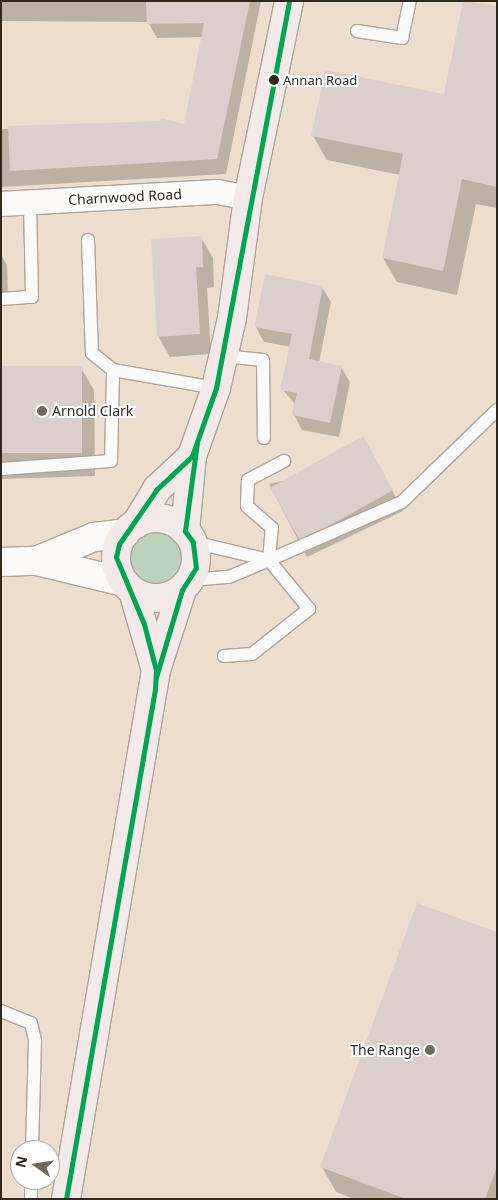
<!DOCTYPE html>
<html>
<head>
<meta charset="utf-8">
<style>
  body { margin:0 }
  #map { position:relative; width:498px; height:1200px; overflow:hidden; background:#ecdecf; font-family:"Noto Sans",sans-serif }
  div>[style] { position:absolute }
  .green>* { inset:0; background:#bbd2bd }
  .round { border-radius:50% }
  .shadow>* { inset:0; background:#0003 }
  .building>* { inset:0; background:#dbcfcc; transform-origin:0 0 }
  .roads { filter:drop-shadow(1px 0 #afa499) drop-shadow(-1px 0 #afa499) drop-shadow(0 1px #afa499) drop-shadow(0 -1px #afa499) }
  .service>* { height:12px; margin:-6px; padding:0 6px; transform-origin:6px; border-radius:6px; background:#fcfaf8 }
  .minor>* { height:24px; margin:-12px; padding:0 12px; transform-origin:12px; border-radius:12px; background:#fcfaf8 }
  .tertiary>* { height:28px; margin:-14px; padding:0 14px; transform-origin:14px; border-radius:14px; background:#fcfaf8 }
  .primary>* { height:28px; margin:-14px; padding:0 14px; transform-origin:14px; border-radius:14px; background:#f3e9e6 }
  .primary>.ring { margin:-14px; padding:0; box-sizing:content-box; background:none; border:28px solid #f3e9e6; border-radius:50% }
  .bus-1>* { height:5px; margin:-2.5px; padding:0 2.5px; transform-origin:2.5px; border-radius:2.5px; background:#00a651 }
  .dots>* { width:14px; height:14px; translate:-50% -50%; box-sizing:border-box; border:2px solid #fff; border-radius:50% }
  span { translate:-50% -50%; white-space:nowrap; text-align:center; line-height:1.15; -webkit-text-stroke:4px #fff; paint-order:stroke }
  .bus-label { font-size:13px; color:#31281d }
  .left { translate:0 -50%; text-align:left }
  .street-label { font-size:14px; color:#31281d }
  .poi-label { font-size:14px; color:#31281d }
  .right { translate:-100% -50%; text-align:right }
  .frame { position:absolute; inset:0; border:2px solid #31281d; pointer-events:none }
  .north { position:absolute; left:10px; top:1140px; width:50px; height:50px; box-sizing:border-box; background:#fff; border:1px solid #ada9a5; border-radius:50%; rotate:283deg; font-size:14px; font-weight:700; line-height:20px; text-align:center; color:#31281d }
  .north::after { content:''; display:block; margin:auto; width:18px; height:22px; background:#72685b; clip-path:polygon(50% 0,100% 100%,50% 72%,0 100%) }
</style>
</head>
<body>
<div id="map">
  <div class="green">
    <i class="round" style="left:128px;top:530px;width:56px;height:56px"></i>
  </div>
  <div class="shadow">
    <i style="clip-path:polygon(1px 1px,261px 1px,226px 174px,1px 187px,1px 129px,185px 125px,203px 37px,157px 38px,148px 22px,1px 21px)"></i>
    <i style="clip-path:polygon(464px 1px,497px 7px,497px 208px,476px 204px,457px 295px,397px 282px,383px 258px,400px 175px,327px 160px,313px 136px,445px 96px)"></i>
    <i style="clip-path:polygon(201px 237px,213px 258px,214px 287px,207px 288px,211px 354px,170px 357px,158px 336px)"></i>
    <i style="clip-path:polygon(1px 255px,7px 265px,8px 297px,1px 297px)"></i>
    <i style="clip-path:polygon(322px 287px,331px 302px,319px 363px,341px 367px,350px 382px,339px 437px,302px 430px,294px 415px,296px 405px,282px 389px,291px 347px,264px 342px,256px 327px)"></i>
    <i style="clip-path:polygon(81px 368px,94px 390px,95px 476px,1px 479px,1px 371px)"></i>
    <i style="clip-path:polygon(375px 458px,403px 511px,307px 557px,269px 484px)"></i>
    <i style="clip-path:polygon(497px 933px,497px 1199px,354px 1199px,336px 1192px,322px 1167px)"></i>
  </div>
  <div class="building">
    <i style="clip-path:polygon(146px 1px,250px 1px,217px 159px,10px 171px,8px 126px,160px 121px,161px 118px,184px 124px,204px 23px,147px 24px)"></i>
    <i style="clip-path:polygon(463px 1px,497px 6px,497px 187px,462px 179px,443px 271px,382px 258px,403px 154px,311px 136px,325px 70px,444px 94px)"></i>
    <i style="clip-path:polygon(202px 236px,203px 267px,196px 267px,200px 334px,157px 337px,151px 239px)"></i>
    <i style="clip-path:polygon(265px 274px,323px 286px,309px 359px,342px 366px,330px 423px,292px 415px,297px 393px,280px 390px,292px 334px,254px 327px)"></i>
    <i style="left:82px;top:366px;width:87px;height:81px;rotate:90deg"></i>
    <i style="left:363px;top:436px;width:62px;height:106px;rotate:61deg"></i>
    <i style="clip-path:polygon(417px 903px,497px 932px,497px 1167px,485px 1199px,406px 1199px,320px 1167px)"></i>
  </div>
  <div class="roads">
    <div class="service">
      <i style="left:357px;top:31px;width:46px;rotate:8.8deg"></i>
      <i style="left:402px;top:38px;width:38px;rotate:-78deg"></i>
      <i style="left:88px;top:240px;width:113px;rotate:88deg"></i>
      <i style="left:92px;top:353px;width:27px;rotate:39deg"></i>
      <i style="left:113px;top:370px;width:105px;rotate:9.9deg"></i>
      <i style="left:1px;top:299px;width:31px;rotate:-4deg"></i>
      <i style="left:32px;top:297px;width:95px;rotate:-91.2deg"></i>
      <i style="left:224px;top:356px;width:39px;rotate:6deg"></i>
      <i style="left:263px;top:360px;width:78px;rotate:89.3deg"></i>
      <i style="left:1px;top:469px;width:110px;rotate:-4.2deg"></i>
      <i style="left:111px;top:461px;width:91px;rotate:-88.7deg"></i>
      <i style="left:269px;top:560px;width:145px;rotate:-23.6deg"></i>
      <i style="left:402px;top:502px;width:132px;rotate:-44.1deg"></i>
      <i style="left:191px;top:580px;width:38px;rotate:-5deg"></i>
      <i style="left:229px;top:577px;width:43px;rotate:-23deg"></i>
      <i style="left:269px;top:560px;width:78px;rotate:-166.7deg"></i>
      <i style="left:224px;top:656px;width:28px;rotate:-4deg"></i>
      <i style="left:252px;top:654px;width:73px;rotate:-38.3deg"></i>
      <i style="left:309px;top:609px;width:63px;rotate:-129.2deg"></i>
      <i style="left:269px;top:560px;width:32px;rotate:-85deg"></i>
      <i style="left:272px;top:528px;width:33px;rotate:-139deg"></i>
      <i style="left:247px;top:506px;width:26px;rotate:-88deg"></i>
      <i style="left:248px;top:480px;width:41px;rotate:-27.8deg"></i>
      <i style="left:1px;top:1011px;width:32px;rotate:22deg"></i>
      <i style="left:31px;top:1023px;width:18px;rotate:77deg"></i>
      <i style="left:35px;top:1041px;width:109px;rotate:91.6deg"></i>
      <i style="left:31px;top:1180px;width:19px;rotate:90deg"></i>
    </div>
    <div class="minor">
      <i style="left:1px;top:204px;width:217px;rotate:-3.2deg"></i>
      <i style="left:218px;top:192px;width:31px;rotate:11deg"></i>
    </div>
    <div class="tertiary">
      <i style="left:36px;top:561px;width:63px;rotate:-22.5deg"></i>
      <i style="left:94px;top:537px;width:32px;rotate:-7deg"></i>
      <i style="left:1px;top:562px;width:35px;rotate:-2deg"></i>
      <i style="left:36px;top:561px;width:90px;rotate:13.4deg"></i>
    </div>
    <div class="primary">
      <i class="ring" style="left:116px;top:518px;width:52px;height:52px"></i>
      <i style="left:136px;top:524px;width:41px;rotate:-59deg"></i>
      <i style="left:157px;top:489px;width:48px;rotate:-43.3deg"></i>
      <i style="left:185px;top:531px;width:75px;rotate:-84.7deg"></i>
      <i style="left:192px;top:456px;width:72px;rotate:-70.6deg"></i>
      <i style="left:216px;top:388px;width:72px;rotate:-77.1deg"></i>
      <i style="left:232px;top:318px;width:121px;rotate:-82.4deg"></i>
      <i style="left:248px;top:198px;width:201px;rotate:-78.2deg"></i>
      <i style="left:133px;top:591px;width:82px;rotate:73.8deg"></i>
      <i style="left:66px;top:1199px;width:537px;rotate:-80.34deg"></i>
      <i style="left:156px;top:670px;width:84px;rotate:-72deg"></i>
    </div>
  </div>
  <div class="bus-1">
    <i style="left:156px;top:677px;width:91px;rotate:-73.4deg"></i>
    <i style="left:182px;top:590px;width:26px;rotate:-58deg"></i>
    <i style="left:196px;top:568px;width:26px;rotate:-97deg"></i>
    <i style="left:193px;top:542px;width:14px;rotate:-126deg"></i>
    <i style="left:185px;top:531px;width:90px;rotate:-82.3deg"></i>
    <i style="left:66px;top:1199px;width:518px;rotate:-80.1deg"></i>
    <i style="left:155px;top:689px;width:19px;rotate:-87deg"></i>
    <i style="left:156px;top:670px;width:48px;rotate:-104.6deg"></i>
    <i style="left:144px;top:624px;width:73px;rotate:-112.7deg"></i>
    <i style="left:116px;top:557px;width:13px;rotate:-77deg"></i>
    <i style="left:119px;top:544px;width:67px;rotate:-55.4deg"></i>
    <i style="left:157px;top:489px;width:48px;rotate:-43.3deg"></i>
    <i style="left:192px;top:456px;width:72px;rotate:-70.6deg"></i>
    <i style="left:216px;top:388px;width:394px;rotate:-79.3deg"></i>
  </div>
  <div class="dots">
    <i style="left:274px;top:80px;background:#31281d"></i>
    <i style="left:42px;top:411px;background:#72685b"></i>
    <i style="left:430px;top:1050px;background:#72685b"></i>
  </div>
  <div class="bus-label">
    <span class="left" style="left:283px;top:80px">Annan Road</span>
  </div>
  <div class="street-label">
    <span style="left:125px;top:197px;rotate:-3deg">Charnwood Road</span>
  </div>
  <div class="poi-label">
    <span class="left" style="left:52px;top:411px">Arnold Clark</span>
    <span class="right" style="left:420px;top:1050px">The Range</span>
  </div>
  <div class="frame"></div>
  <div class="north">N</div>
</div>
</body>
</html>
